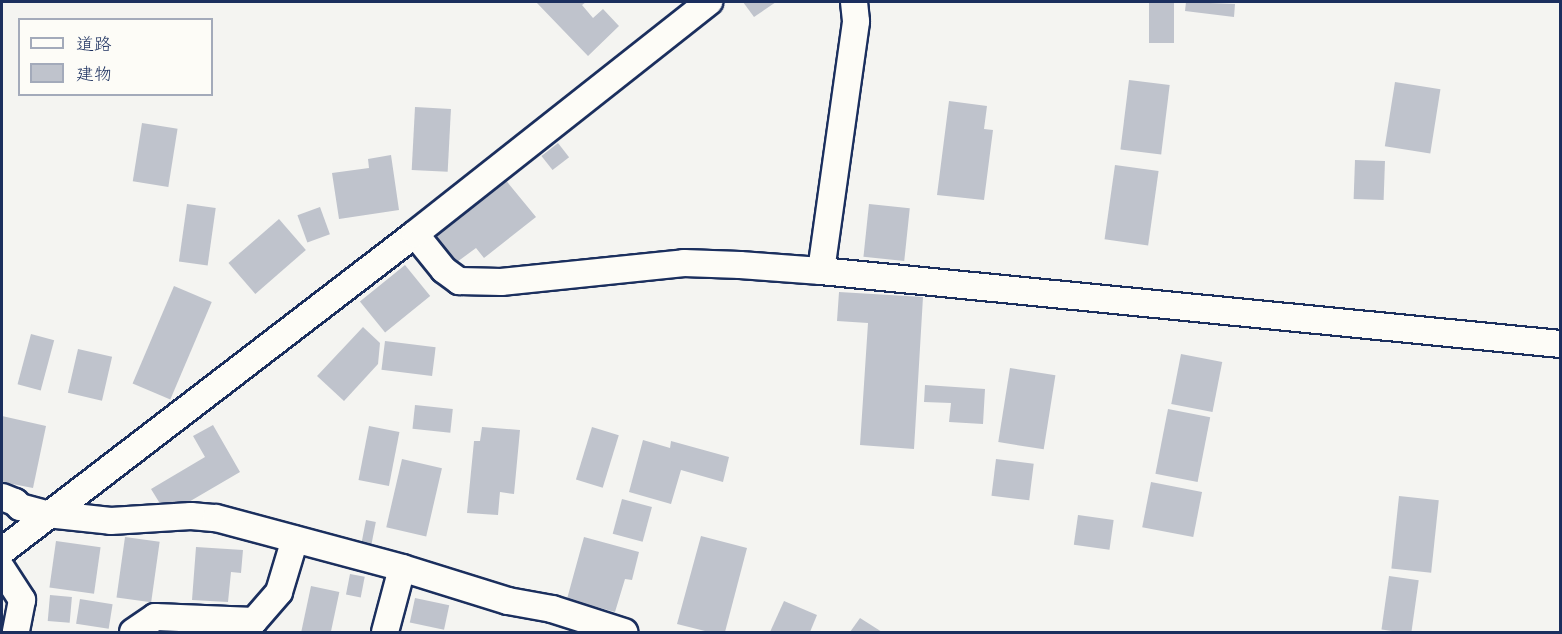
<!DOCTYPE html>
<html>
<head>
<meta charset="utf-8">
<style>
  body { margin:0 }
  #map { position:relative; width:1562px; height:634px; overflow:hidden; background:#f4f4f1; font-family:Mynerve,"Klee One",sans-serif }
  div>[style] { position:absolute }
  .building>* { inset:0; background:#bfc3cc; transform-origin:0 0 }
  .roads { filter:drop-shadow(2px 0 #1b2f5e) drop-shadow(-2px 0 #1b2f5e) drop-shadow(0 2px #1b2f5e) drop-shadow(0 -2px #1b2f5e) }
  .minor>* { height:26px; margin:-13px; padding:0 13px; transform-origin:13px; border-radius:13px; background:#fdfcf7 }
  span { translate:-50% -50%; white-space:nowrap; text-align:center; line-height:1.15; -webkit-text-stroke:6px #fdfcf7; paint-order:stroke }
  .frame { position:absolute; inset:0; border:3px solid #1b2f5e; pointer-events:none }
  .legend { position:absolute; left:18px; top:18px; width:195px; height:78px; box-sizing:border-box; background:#fdfcf7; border:2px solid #a3aaba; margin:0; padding:8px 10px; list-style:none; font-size:18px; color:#1b2f5e }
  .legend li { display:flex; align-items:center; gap:12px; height:30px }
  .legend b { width:30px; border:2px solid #a3aaba }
</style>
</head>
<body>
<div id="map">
  <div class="building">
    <i style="clip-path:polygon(536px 2px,586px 2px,582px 5px,593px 18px,603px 9px,619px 26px,588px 56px)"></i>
    <i style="clip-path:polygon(743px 2px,776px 2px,754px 17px)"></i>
    <i style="left:1149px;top:2px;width:25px;height:41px"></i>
    <i style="clip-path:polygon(1186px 2px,1235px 4px,1234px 17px,1185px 11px)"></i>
    <i style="left:1129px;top:80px;width:41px;height:70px;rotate:7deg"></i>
    <i style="left:1395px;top:82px;width:46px;height:65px;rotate:9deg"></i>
    <i style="clip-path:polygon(949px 101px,987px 106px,984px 129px,993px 130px,984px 200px,937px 195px)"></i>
    <i style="left:415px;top:107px;width:36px;height:63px;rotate:3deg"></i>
    <i style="left:142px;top:123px;width:36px;height:59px;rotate:9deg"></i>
    <i style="left:558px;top:143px;width:18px;height:21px;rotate:52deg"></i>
    <i style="clip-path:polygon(391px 155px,399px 210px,339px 219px,332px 173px,369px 168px,368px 159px)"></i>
    <i style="left:1355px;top:160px;width:30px;height:39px;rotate:2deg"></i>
    <i style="left:1115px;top:165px;width:44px;height:75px;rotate:8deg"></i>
    <i style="clip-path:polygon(504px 178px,536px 217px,484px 258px,476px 248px,457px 262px,434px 233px)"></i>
    <i style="left:187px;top:204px;width:29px;height:58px;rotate:8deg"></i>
    <i style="left:869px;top:204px;width:41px;height:53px;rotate:6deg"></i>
    <i style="left:320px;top:207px;width:29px;height:24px;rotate:70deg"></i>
    <i style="left:279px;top:219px;width:41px;height:67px;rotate:49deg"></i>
    <i style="left:405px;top:265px;width:40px;height:58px;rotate:51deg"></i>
    <i style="left:174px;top:286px;width:41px;height:106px;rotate:23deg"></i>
    <i style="clip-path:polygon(839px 292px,923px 297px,914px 449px,860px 445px,868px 323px,837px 321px)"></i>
    <i style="clip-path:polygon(363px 327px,380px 343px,378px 364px,344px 401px,317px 376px)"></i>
    <i style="left:31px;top:334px;width:24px;height:52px;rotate:15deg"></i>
    <i style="left:385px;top:341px;width:51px;height:29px;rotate:7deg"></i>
    <i style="left:78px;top:349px;width:35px;height:45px;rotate:13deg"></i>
    <i style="left:1181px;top:354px;width:42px;height:51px;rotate:11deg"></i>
    <i style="left:1010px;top:368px;width:46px;height:75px;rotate:9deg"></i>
    <i style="clip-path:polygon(925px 385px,985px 389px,983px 424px,949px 422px,951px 403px,924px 402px)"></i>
    <i style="left:415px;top:405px;width:38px;height:24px;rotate:6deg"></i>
    <i style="left:1168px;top:409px;width:43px;height:66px;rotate:11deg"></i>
    <i style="clip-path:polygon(2px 416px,46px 426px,33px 488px,2px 482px)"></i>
    <i style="clip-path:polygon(213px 425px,240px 472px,187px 503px,159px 502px,151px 489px,205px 457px,193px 436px)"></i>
    <i style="left:369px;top:426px;width:31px;height:55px;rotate:11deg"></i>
    <i style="clip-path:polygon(482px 427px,520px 430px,514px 494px,500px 492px,498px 515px,467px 513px,474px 441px,480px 441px)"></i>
    <i style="left:592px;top:427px;width:28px;height:55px;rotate:17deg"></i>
    <i style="clip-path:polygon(643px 440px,670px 448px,671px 441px,729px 457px,723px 482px,681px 470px,671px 504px,629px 492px)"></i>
    <i style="left:402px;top:459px;width:41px;height:70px;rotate:13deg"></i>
    <i style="left:996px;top:459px;width:38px;height:37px;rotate:7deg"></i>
    <i style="left:1151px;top:482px;width:52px;height:46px;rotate:11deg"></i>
    <i style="left:1399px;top:496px;width:40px;height:73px;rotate:6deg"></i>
    <i style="left:622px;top:499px;width:31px;height:36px;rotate:15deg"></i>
    <i style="left:1078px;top:515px;width:36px;height:30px;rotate:8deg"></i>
    <i style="left:366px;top:520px;width:10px;height:24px;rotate:11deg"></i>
    <i style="clip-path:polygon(701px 536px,747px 548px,725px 632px,709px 632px,677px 624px)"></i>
    <i style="left:125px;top:537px;width:35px;height:61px;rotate:8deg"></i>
    <i style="clip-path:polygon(584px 537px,639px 552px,632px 580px,625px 579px,615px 612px,567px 599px)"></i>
    <i style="left:56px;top:541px;width:45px;height:47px;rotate:8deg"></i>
    <i style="clip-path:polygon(196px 547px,243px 550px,241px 573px,231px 572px,228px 602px,192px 600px)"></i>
    <i style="left:350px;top:574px;width:15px;height:21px;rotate:11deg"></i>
    <i style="left:1389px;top:576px;width:30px;height:54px;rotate:8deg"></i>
    <i style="left:311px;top:586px;width:29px;height:47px;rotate:12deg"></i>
    <i style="left:50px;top:595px;width:22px;height:26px;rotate:5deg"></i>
    <i style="left:415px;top:598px;width:35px;height:25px;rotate:12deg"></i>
    <i style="left:80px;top:599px;width:33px;height:25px;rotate:9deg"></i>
    <i style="clip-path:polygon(784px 601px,817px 615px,810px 632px,770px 632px)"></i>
    <i style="clip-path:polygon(860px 618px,882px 632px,850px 632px)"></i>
  </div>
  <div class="roads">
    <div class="minor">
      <i style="left:415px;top:234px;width:46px;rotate:51.1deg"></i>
      <i style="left:444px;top:270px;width:19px;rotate:36deg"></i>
      <i style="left:459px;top:281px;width:42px;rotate:1.4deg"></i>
      <i style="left:501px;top:282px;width:184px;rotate:-5.9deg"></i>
      <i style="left:684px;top:263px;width:56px;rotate:2deg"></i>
      <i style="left:740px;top:265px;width:81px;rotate:4.2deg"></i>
      <i style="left:821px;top:271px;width:743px;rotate:5.64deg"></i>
      <i style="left:821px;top:271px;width:252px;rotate:-82deg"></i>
      <i style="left:856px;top:21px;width:19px;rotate:-96deg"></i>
      <i style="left:2px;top:497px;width:14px;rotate:21deg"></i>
      <i style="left:15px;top:502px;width:7px;rotate:45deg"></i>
      <i style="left:20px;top:507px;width:28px;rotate:15deg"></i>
      <i style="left:47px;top:514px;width:64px;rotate:6.2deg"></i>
      <i style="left:111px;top:521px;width:80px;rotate:-3.6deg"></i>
      <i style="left:191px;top:516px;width:25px;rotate:5deg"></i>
      <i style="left:216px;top:518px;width:193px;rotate:15deg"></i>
      <i style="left:402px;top:568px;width:111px;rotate:17.3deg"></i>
      <i style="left:508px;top:601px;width:45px;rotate:10.3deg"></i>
      <i style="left:552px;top:609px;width:76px;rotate:17.7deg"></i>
      <i style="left:2px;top:551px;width:521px;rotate:-37.51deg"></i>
      <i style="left:415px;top:234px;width:375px;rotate:-38.3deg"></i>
      <i style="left:2px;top:569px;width:37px;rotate:57deg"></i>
      <i style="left:22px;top:600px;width:33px;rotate:101deg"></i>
      <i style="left:133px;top:632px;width:27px;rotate:-34deg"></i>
      <i style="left:155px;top:617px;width:99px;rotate:2.3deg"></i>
      <i style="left:254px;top:621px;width:38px;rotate:-49deg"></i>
      <i style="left:279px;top:592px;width:55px;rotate:-73.2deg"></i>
      <i style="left:385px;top:632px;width:66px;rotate:-75.1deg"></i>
    </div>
  </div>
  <div class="frame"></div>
  <ul class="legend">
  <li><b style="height:8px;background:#fdfcf7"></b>道路</li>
  <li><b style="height:16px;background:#bfc3cc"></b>建物</li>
  </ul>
</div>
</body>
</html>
